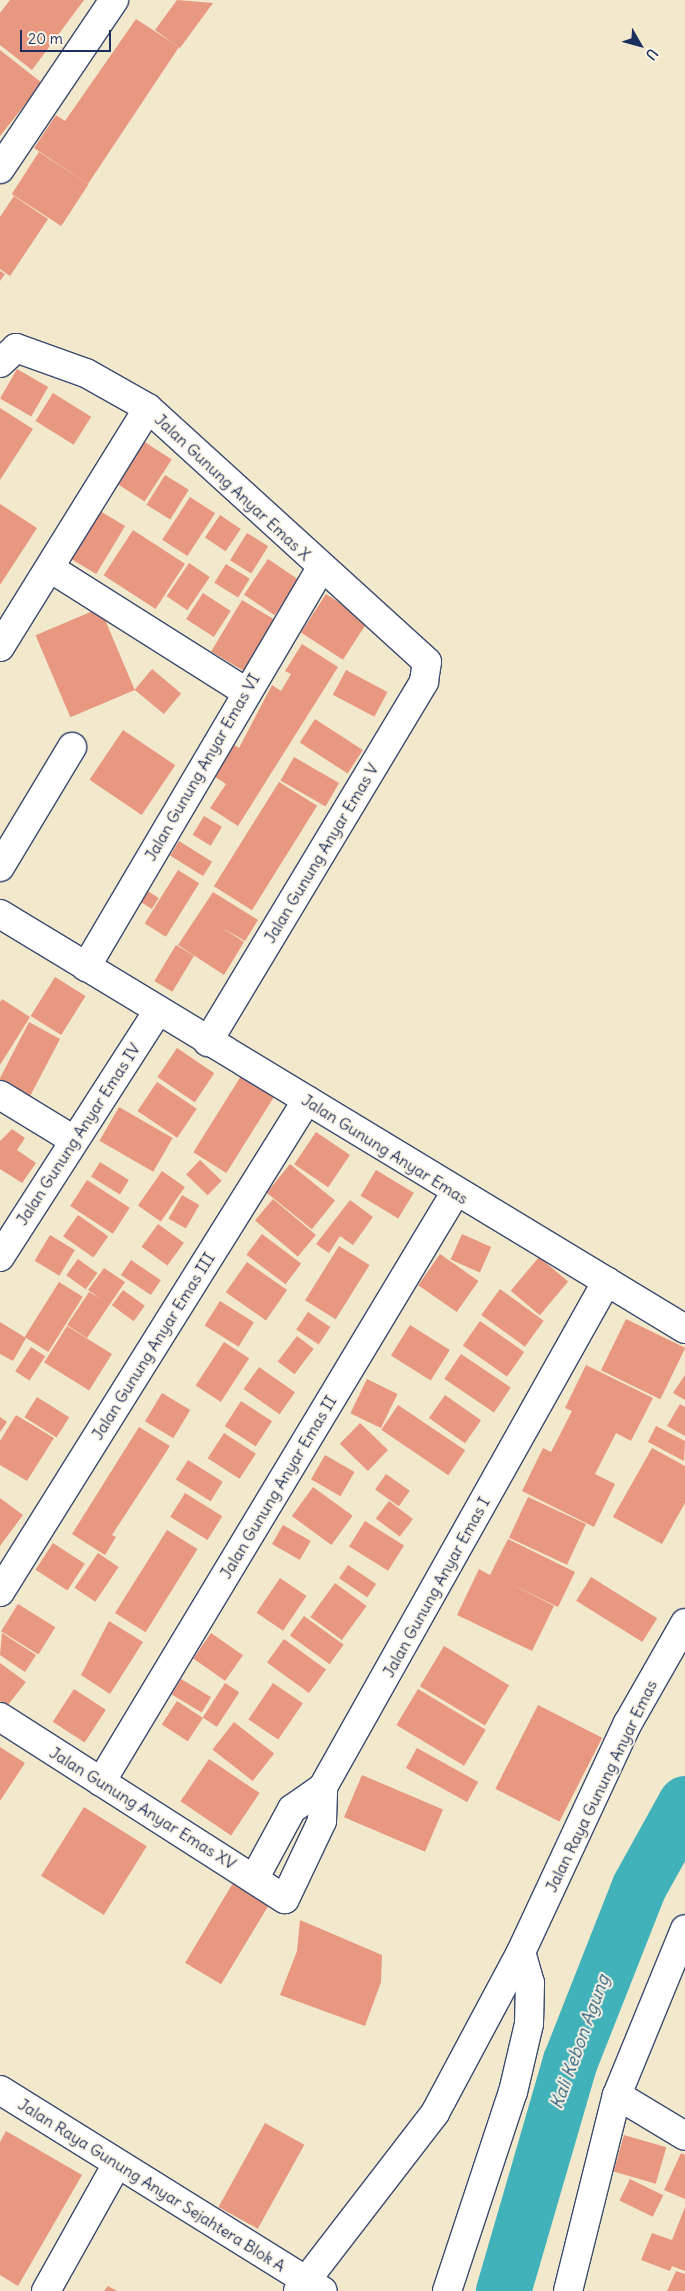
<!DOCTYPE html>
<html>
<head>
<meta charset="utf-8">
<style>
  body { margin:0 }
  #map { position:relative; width:685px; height:2291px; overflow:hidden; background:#f2e9cd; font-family:Delius,sans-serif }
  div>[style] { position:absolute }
  .river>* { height:55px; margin:-27.5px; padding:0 27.5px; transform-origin:27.5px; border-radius:27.5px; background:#41b1ba }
  .building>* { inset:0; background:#e89781; transform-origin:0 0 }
  .roads { filter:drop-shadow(1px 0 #3b4b6f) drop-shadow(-1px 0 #3b4b6f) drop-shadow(0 1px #3b4b6f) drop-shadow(0 -1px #3b4b6f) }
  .minor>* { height:28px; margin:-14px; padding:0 14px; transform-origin:14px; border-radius:14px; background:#fff }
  span { translate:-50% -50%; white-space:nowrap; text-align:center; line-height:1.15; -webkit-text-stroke:4px #fcf5e5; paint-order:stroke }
  .street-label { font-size:16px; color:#1b2f5e }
  .water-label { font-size:18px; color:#285c7e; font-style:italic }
  .north { position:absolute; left:615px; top:20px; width:50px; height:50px; -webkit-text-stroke:4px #fcf5e5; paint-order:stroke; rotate:128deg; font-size:14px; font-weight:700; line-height:20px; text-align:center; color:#1b2f5e }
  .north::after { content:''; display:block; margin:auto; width:18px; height:22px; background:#1b2f5e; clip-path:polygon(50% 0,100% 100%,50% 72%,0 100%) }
  .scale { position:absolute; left:20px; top:30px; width:91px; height:22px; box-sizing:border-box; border:2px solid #1b2f5e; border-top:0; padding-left:6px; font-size:15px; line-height:18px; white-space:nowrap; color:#1b2f5e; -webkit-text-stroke:4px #fcf5e5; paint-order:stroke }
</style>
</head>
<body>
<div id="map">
  <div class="river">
    <i style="left:503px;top:2291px;width:240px;rotate:-73.8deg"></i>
    <i style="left:570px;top:2061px;width:188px;rotate:-68.5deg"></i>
    <i style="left:639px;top:1886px;width:95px;rotate:-61deg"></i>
  </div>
  <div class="building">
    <i style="clip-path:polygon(84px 0,32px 70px,0 45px,0 13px,10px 0)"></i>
    <i style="clip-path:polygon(177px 0,213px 3px,180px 48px,155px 30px)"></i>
    <i style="clip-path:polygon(136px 19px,179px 47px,88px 184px,34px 148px,56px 115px,65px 121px)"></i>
    <i style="clip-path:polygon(0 50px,42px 83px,0 136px)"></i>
    <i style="left:39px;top:152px;width:59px;height:50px;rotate:33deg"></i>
    <i style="clip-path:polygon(14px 196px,48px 219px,10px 276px,0 269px,0 217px)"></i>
    <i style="clip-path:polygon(0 271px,5px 274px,0 281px)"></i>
    <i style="left:17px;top:369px;width:36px;height:34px;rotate:30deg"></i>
    <i style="left:53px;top:393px;width:45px;height:33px;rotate:32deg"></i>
    <i style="clip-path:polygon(0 408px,33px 429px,0 480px)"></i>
    <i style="left:134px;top:435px;width:45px;height:50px;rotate:33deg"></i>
    <i style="left:165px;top:475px;width:28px;height:35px;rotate:32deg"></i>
    <i style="left:190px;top:497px;width:30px;height:51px;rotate:33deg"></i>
    <i style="clip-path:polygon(0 504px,37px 528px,0 585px)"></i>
    <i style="left:90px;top:505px;width:41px;height:56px;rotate:31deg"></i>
    <i style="left:220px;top:515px;width:25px;height:27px;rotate:34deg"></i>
    <i style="left:133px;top:530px;width:62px;height:54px;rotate:33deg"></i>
    <i style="left:247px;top:533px;width:25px;height:32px;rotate:32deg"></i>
    <i style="left:268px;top:559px;width:37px;height:43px;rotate:34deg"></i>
    <i style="left:189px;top:563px;width:25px;height:40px;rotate:34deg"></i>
    <i style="left:226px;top:564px;width:28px;height:22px;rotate:32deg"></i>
    <i style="left:203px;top:593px;width:33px;height:31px;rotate:33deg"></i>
    <i style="left:326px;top:594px;width:50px;height:46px;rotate:33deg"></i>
    <i style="left:242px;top:600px;width:44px;height:60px;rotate:31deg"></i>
    <i style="left:100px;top:608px;width:89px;height:70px;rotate:67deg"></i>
    <i style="clip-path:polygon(302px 644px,338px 667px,238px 826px,210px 808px,226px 784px,212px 775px,232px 743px,239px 748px,272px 685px,281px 691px,291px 674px,285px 671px)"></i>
    <i style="left:152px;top:669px;width:38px;height:27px;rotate:40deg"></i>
    <i style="left:346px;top:670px;width:47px;height:28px;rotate:28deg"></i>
    <i style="left:315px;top:719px;width:57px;height:28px;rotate:33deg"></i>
    <i style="left:123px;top:730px;width:63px;height:60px;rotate:34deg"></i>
    <i style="left:294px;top:757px;width:52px;height:27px;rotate:30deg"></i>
    <i style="left:279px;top:782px;width:45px;height:123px;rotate:32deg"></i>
    <i style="left:204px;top:816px;width:21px;height:22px;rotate:31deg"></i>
    <i style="left:179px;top:841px;width:39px;height:17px;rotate:32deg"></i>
    <i style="left:178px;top:870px;width:25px;height:63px;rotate:32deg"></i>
    <i style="left:146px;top:890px;width:15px;height:13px;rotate:32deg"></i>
    <i style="clip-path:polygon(213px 892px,258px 920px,245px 941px,221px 927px,244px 942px,224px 975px,178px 945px)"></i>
    <i style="left:176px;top:945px;width:21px;height:42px;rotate:31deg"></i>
    <i style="left:55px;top:977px;width:36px;height:46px;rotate:32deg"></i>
    <i style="clip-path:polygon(2px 999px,30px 1017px,0 1065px,0 1002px)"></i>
    <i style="clip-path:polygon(29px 1022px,60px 1039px,28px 1100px,0 1085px,0 1078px)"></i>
    <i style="left:177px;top:1048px;width:45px;height:35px;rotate:34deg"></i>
    <i style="left:241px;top:1076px;width:39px;height:90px;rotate:32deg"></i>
    <i style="left:157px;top:1082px;width:48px;height:35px;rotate:34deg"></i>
    <i style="left:119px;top:1107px;width:62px;height:39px;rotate:30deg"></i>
    <i style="clip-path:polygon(12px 1129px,25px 1138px,17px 1150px,36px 1163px,22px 1183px,0 1169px,0 1141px)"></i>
    <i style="left:316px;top:1132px;width:41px;height:39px;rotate:34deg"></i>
    <i style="left:200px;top:1160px;width:30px;height:20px;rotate:44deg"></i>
    <i style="left:100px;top:1162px;width:34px;height:17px;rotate:32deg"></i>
    <i style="left:290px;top:1164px;width:58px;height:37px;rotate:39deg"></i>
    <i style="left:376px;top:1170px;width:44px;height:30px;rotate:31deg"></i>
    <i style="left:162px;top:1171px;width:28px;height:42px;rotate:35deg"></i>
    <i style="left:87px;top:1180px;width:51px;height:31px;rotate:33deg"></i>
    <i style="left:182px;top:1195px;width:20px;height:27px;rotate:30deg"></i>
    <i style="left:273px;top:1199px;width:56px;height:28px;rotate:40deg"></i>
    <i style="clip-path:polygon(350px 1200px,373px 1217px,353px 1245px,340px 1236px,329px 1253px,316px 1244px)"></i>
    <i style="left:78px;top:1215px;width:37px;height:26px;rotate:35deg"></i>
    <i style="left:158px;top:1224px;width:32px;height:28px;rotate:36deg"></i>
    <i style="left:262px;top:1234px;width:49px;height:26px;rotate:37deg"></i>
    <i style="left:462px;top:1234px;width:32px;height:28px;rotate:24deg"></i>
    <i style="left:50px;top:1235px;width:29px;height:30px;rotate:31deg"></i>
    <i style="left:339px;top:1246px;width:36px;height:64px;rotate:32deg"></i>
    <i style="left:440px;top:1254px;width:47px;height:38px;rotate:35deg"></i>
    <i style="left:539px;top:1257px;width:38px;height:44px;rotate:40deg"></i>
    <i style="left:78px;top:1259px;width:24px;height:20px;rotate:36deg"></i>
    <i style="left:131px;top:1260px;width:36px;height:18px;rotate:34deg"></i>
    <i style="left:247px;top:1262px;width:49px;height:37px;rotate:35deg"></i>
    <i style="clip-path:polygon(104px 1268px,125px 1282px,87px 1338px,67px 1325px,89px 1292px,100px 1298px,88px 1290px)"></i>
    <i style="left:59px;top:1282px;width:28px;height:65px;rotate:32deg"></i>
    <i style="left:500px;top:1289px;width:54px;height:32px;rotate:36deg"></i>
    <i style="left:123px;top:1290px;width:27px;height:19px;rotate:36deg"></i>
    <i style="left:220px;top:1301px;width:40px;height:29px;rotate:32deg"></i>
    <i style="left:308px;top:1312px;width:27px;height:21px;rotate:34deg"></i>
    <i style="left:626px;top:1319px;width:66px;height:57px;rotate:26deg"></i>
    <i style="left:480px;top:1321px;width:54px;height:30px;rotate:35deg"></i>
    <i style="clip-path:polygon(0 1322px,26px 1338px,13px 1361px,0 1354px)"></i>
    <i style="left:410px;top:1325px;width:47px;height:36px;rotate:32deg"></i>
    <i style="left:67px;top:1326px;width:53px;height:43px;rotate:32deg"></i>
    <i style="left:297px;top:1336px;width:21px;height:32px;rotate:37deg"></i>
    <i style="left:224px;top:1342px;width:30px;height:52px;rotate:33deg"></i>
    <i style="left:31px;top:1347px;width:17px;height:29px;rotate:33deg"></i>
    <i style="left:461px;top:1354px;width:60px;height:30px;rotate:34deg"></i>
    <i style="clip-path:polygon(586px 1365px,653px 1398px,631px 1441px,616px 1433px,595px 1474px,615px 1484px,594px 1527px,522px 1491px,543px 1448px,551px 1452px,572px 1411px,565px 1408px)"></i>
    <i style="left:259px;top:1367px;width:44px;height:27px;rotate:35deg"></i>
    <i style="clip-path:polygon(685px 1375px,685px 1400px,673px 1393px)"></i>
    <i style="left:367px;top:1379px;width:34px;height:38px;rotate:26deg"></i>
    <i style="left:162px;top:1393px;width:33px;height:33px;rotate:31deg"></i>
    <i style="left:445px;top:1395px;width:44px;height:28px;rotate:35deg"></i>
    <i style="left:37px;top:1397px;width:38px;height:24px;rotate:32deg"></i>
    <i style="left:241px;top:1401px;width:37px;height:30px;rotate:33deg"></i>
    <i style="clip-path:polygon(680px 1404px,685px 1407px,685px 1436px,667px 1426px)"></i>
    <i style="left:398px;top:1405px;width:81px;height:30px;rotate:34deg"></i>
    <i style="clip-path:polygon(16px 1415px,54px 1438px,27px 1481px,0 1465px,0 1441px)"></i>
    <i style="clip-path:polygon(0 1417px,7px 1422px,0 1432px)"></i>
    <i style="left:360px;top:1423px;width:39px;height:29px;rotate:44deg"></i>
    <i style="clip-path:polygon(656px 1426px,685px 1441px,684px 1461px,648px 1442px)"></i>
    <i style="clip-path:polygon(139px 1427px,170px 1446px,112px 1535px,116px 1537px,105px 1555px,72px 1534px)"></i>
    <i style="left:224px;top:1433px;width:38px;height:30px;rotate:33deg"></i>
    <i style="clip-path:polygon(652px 1448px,685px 1466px,685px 1503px,662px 1544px,613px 1517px)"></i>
    <i style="left:325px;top:1455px;width:34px;height:28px;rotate:30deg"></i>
    <i style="left:188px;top:1460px;width:41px;height:23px;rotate:32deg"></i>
    <i style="left:386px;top:1474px;width:29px;height:19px;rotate:35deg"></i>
    <i style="left:313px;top:1487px;width:49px;height:36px;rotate:36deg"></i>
    <i style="left:185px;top:1493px;width:44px;height:28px;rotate:32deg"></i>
    <i style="left:528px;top:1497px;width:64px;height:45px;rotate:25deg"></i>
    <i style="clip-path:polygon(0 1498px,23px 1515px,0 1546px)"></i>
    <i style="left:389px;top:1501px;width:30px;height:22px;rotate:37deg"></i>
    <i style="left:365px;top:1521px;width:46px;height:30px;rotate:32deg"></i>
    <i style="left:283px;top:1525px;width:32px;height:22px;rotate:30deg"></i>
    <i style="left:167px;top:1530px;width:36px;height:98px;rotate:32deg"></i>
    <i style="clip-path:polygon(508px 1539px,575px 1572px,558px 1607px,503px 1580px,554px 1606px,532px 1651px,457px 1615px,479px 1569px,490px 1575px)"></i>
    <i style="left:53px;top:1543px;width:38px;height:32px;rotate:33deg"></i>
    <i style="left:98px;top:1553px;width:25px;height:42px;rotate:34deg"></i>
    <i style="left:348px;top:1565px;width:34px;height:16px;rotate:34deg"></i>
    <i style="left:591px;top:1577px;width:78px;height:28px;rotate:32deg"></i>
    <i style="left:280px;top:1578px;width:32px;height:42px;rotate:34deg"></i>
    <i style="left:335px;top:1583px;width:39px;height:42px;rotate:36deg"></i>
    <i style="left:18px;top:1604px;width:44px;height:32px;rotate:32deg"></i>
    <i style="left:304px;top:1616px;width:49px;height:24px;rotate:36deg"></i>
    <i style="clip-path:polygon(109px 1621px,143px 1642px,110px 1694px,81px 1675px)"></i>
    <i style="clip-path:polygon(2px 1633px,36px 1655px,25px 1672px,0 1655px)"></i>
    <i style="left:211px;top:1633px;width:39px;height:31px;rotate:35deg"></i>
    <i style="left:284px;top:1639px;width:52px;height:29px;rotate:36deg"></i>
    <i style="left:444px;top:1646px;width:76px;height:47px;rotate:31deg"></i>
    <i style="clip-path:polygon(0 1663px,26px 1682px,7px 1706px,0 1701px)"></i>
    <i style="left:181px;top:1679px;width:35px;height:18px;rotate:31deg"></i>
    <i style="left:225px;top:1683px;width:17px;height:41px;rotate:33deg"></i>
    <i style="left:273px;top:1683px;width:36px;height:44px;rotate:34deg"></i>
    <i style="left:74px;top:1689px;width:38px;height:39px;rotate:33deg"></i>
    <i style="left:418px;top:1689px;width:79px;height:42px;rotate:31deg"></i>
    <i style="left:177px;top:1701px;width:31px;height:28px;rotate:33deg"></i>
    <i style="left:538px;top:1705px;width:72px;height:94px;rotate:27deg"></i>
    <i style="left:234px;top:1722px;width:51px;height:35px;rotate:38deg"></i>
    <i style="clip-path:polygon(0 1747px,25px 1763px,0 1801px)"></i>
    <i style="left:417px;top:1748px;width:70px;height:23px;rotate:29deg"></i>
    <i style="left:209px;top:1759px;width:61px;height:51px;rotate:34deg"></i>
    <i style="left:362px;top:1775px;width:88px;height:46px;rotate:23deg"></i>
    <i style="left:84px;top:1807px;width:74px;height:81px;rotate:32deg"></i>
    <i style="left:233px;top:1883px;width:42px;height:93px;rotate:31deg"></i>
    <i style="clip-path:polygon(300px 1920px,382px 1955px,381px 1982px,365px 2026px,280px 1995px,297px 1951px)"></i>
    <i style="left:265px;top:2123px;width:45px;height:96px;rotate:29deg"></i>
    <i style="clip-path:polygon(6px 2131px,82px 2175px,18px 2286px,0 2275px,0 2142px)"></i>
    <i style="left:624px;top:2135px;width:44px;height:38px;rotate:16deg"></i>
    <i style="clip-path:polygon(681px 2153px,685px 2155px,685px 2199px,664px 2190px)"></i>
    <i style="left:630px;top:2179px;width:37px;height:24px;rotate:26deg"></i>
    <i style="clip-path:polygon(685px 2207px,685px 2271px,672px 2266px,670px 2271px,641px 2260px,652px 2233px,672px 2240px)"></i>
    <i style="clip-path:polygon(676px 2271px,685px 2274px,685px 2291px,667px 2291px)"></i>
    <i style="clip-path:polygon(108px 2286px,117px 2291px,104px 2291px)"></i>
  </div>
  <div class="roads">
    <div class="minor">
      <i style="left:0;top:169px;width:204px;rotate:-56deg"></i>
      <i style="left:0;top:363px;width:22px;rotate:-43deg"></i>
      <i style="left:16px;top:348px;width:74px;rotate:19.7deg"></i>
      <i style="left:86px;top:373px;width:71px;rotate:29.4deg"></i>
      <i style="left:148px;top:408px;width:377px;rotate:42.3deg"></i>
      <i style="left:427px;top:662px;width:20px;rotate:99deg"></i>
      <i style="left:424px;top:682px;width:420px;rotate:121deg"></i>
      <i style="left:50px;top:568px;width:232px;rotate:32.3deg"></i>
      <i style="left:0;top:647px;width:281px;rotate:-58.2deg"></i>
      <i style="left:0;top:867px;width:140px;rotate:-59deg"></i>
      <i style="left:0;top:914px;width:801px;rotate:31.21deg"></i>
      <i style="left:86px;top:967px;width:462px;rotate:-59.5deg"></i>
      <i style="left:0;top:1095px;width:84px;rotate:31.4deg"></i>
      <i style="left:0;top:1257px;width:292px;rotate:-57.3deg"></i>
      <i style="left:0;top:1592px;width:580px;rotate:-58.04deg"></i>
      <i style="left:0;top:1717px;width:338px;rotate:32.6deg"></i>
      <i style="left:285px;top:1899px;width:86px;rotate:-64.6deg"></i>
      <i style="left:322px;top:1821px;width:34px;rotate:-88deg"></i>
      <i style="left:323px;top:1787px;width:580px;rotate:-60.7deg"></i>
      <i style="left:101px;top:1782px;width:687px;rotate:-58.99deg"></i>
      <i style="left:254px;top:1879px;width:80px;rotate:-61.5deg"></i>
      <i style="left:292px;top:1809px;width:38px;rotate:-35deg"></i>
      <i style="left:0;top:2090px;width:380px;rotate:31.9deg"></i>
      <i style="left:617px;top:2095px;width:79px;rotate:31.1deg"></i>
      <i style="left:46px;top:2291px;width:145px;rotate:-60.8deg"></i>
      <i style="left:298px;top:2291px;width:225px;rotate:-52.4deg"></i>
      <i style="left:435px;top:2113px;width:183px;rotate:-61.9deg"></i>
      <i style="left:521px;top:1952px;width:253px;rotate:-65deg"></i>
      <i style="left:628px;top:1723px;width:115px;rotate:-60.3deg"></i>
      <i style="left:447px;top:2291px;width:210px;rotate:-71.7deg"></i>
      <i style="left:513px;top:2092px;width:70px;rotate:-76.8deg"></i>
      <i style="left:529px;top:2024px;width:41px;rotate:-88.6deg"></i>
      <i style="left:530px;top:1983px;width:32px;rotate:-106deg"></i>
      <i style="left:568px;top:2291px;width:202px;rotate:-76deg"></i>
      <i style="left:617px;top:2095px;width:179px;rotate:-67.7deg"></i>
    </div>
  </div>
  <div class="street-label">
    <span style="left:233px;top:487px;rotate:43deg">Jalan Gunung Anyar Emas X</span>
    <span style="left:202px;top:767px;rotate:-60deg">Jalan Gunung Anyar Emas VI</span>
    <span style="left:321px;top:853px;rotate:-59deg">Jalan Gunung Anyar Emas V</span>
    <span style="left:78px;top:1134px;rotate:-57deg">Jalan Gunung Anyar Emas IV</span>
    <span style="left:385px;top:1149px;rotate:32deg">Jalan Gunung Anyar Emas</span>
    <span style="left:153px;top:1346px;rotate:-58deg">Jalan Gunung Anyar Emas III</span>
    <span style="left:278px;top:1487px;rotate:-59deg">Jalan Gunung Anyar Emas II</span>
    <span style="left:436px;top:1587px;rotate:-61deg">Jalan Gunung Anyar Emas I</span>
    <span style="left:601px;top:1786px;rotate:-64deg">Jalan Raya Gunung Anyar Emas</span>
    <span style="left:143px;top:1808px;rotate:32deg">Jalan Gunung Anyar Emas XV</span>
    <span style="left:152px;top:2185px;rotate:32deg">Jalan Raya Gunung Anyar Sejahtera Blok A</span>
  </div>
  <div class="water-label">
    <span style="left:580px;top:2042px;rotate:-70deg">Kali Kebon Agung</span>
  </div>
  <div class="north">U</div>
  <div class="scale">20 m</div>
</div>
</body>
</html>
